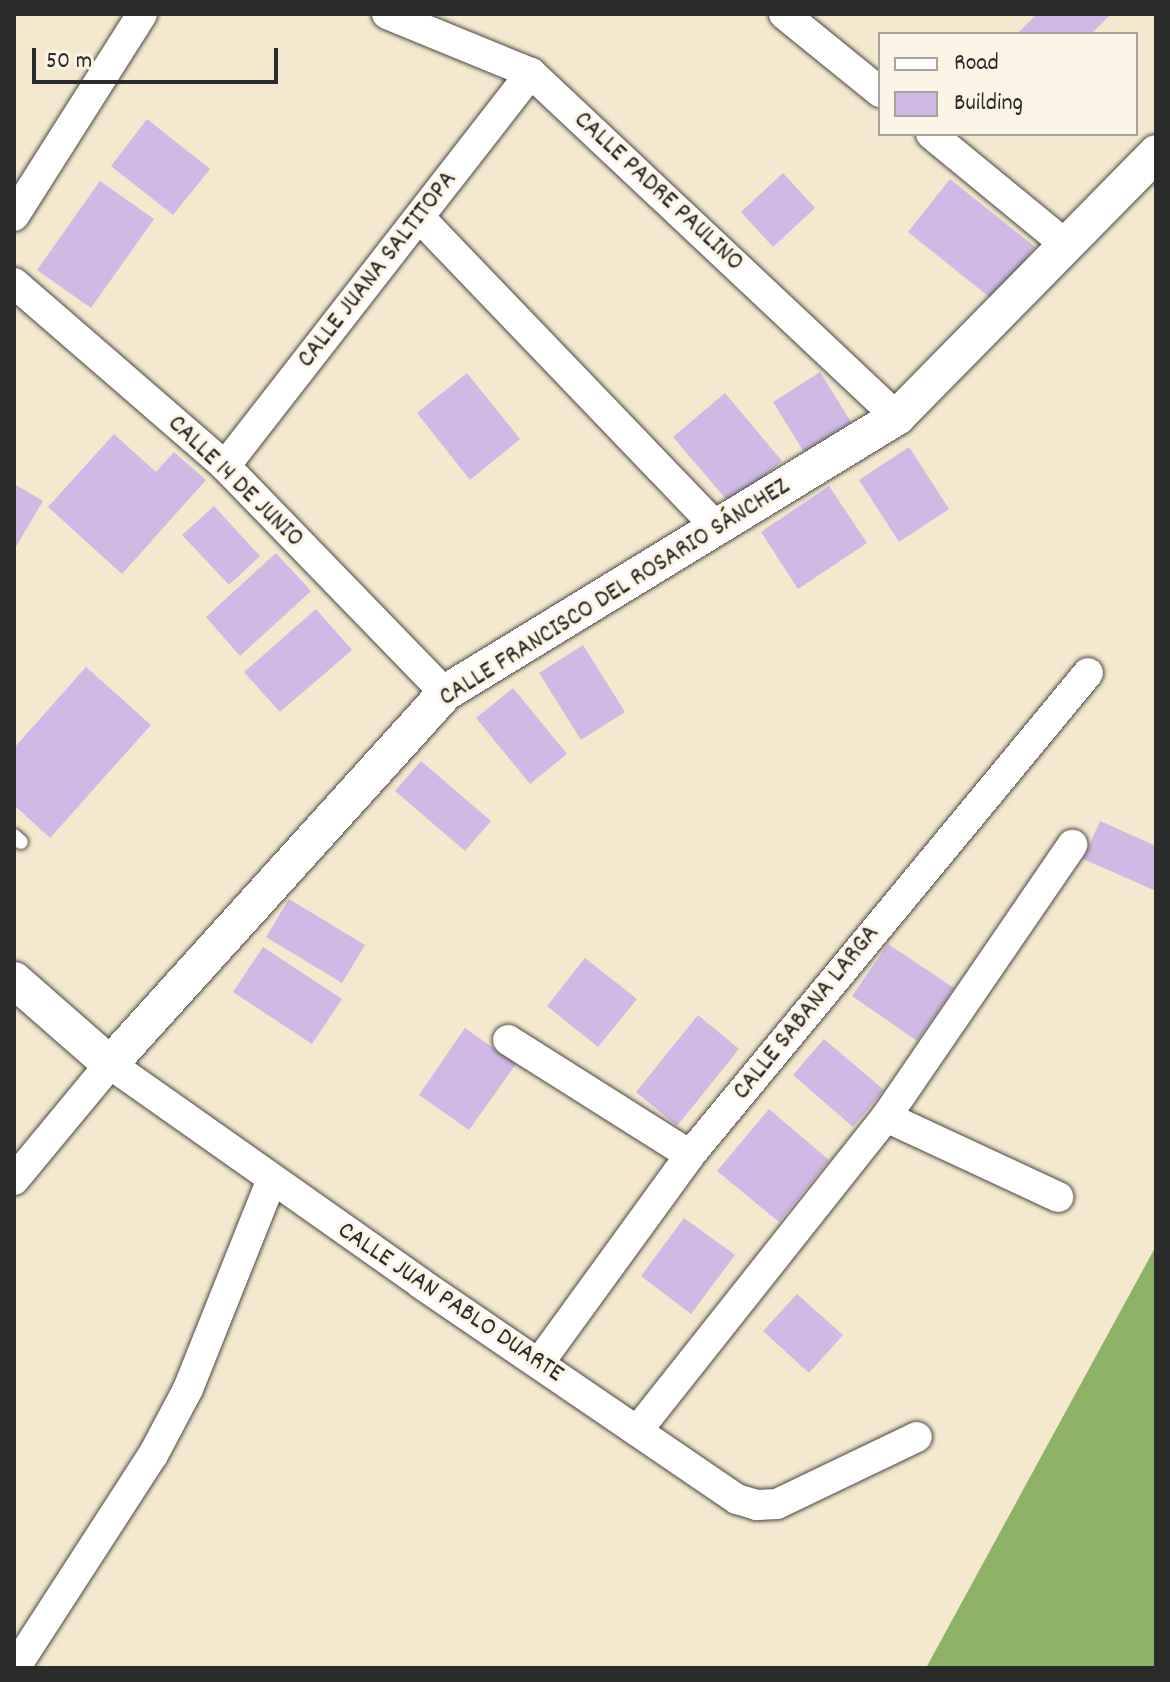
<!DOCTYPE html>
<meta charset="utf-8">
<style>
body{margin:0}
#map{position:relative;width:1170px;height:1682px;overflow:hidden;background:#f4e9ce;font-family:Dekko,sans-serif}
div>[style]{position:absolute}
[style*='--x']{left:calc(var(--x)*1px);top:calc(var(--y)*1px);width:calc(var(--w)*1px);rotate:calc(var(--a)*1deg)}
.forest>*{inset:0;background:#8db266}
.building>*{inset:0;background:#d0b9e4}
.roads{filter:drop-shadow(0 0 2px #494843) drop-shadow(0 0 2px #494843)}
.service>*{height:14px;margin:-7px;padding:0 7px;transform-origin:7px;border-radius:7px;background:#fff}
.minor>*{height:30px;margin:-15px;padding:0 15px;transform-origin:15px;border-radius:15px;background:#fff}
.tertiary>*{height:36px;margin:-18px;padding:0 18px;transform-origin:18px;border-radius:18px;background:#fff}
span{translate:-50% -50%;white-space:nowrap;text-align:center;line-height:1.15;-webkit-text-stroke:6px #fcf5e5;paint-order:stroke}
.street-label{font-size:26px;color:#2b2b2b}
.frame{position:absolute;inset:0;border:16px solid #2b2b2b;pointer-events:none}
.legend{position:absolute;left:878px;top:32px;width:260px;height:104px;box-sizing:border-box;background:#fcf5e5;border:2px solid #a8a49b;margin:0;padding:10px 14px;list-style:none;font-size:24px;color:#2b2b2b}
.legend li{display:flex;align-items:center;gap:16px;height:40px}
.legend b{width:40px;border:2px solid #a8a49b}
.scale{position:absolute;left:32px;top:48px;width:246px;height:36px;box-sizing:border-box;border:4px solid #2b2b2b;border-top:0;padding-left:10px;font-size:24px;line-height:28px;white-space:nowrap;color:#2b2b2b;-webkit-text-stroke:6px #fcf5e5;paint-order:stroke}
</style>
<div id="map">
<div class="forest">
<div style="clip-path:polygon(1156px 1246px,1156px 1668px,926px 1668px)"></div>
</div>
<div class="building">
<div style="clip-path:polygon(1037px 14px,1111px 14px,1091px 34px,1017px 34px)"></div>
<div style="clip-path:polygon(147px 119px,210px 169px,173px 215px,111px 166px)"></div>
<div style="clip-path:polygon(783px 173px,815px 208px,773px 247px,741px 212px)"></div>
<div style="clip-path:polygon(950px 179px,1035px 247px,993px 300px,908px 232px)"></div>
<div style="clip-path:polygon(100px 181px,154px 219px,91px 308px,37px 270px)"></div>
<div style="clip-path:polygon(820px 372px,851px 422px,804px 452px,773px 402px)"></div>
<div style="clip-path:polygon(467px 373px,520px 439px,470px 480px,417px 413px)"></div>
<div style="clip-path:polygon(725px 393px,782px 461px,731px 505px,673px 437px)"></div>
<div style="clip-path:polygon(114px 434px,156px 472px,174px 452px,206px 480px,122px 574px,48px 507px)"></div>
<div style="clip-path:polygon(909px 447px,949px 509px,899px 542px,859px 480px)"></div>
<div style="clip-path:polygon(14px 484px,43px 501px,14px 550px)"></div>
<div style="clip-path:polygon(829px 486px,867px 543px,798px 589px,761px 532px)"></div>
<div style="clip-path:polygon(214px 506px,260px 556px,229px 585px,182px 535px)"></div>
<div style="clip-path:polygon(276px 553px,311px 591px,240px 656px,206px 617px)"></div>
<div style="clip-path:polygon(316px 609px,352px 650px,280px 712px,244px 672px)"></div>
<div style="clip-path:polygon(583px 645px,625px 712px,581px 740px,539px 673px)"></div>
<div style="clip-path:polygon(86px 667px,151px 725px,50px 838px,14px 805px,14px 748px)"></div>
<div style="clip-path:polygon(513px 688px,567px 754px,530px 784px,476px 718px)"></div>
<div style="clip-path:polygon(421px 761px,491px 821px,465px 851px,395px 791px)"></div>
<div style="clip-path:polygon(1100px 821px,1156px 846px,1156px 891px,1083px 859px)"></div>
<div style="clip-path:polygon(289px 899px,365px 945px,342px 983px,266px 937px)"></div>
<div style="clip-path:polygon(888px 944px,954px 988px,917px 1041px,852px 996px)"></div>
<div style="clip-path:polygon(263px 947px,342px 999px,312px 1044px,233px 992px)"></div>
<div style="clip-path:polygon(585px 958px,637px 999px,598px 1047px,547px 1006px)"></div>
<div style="clip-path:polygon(698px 1015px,739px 1049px,677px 1126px,636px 1092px)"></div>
<div style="clip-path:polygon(465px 1028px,516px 1064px,469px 1130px,419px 1095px)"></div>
<div style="clip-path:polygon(824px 1039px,884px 1090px,853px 1127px,793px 1075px)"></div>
<div style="clip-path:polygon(769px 1109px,829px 1160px,779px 1222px,717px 1171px)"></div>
<div style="clip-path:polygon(684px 1218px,735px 1255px,691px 1314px,641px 1276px)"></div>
<div style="clip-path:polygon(797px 1294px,843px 1335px,809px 1373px,763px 1331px)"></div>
</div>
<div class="roads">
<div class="service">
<div style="--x:14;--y:836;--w:9;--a:41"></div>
</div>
<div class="minor">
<div style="--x:387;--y:14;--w:156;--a:22.3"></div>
<div style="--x:531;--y:73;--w:502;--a:43.23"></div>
<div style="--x:784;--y:14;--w:124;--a:39.1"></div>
<div style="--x:931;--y:134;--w:175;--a:39.4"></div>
<div style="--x:14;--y:216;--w:239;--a:-57.6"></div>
<div style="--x:420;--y:218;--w:428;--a:46.2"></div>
<div style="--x:14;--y:283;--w:279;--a:40.9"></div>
<div style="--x:225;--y:466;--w:316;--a:45.9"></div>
<div style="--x:225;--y:466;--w:498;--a:-52.1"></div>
<div style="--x:508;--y:1040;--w:215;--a:32.3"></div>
<div style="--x:886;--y:1117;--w:190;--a:24.9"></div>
<div style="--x:14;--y:1180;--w:151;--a:-50.4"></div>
<div style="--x:110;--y:1064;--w:380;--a:35.2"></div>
<div style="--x:420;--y:1283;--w:384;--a:34.3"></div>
<div style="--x:737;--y:1499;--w:21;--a:17"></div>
<div style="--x:757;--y:1505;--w:20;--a:-3"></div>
<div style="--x:777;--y:1504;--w:155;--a:-25.6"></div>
<div style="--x:539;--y:1363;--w:257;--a:-54"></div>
<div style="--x:690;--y:1155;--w:625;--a:-50.45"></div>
<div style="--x:637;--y:1431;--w:401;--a:-51.6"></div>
<div style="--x:886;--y:1117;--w:330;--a:-55.6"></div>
<div style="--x:15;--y:1668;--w:254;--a:-57.1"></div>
<div style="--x:153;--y:1455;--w:75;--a:-62.1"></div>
<div style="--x:188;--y:1389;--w:226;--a:-68.2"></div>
</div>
<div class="tertiary">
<div style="--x:14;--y:980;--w:128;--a:41.2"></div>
<div style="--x:110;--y:1064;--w:500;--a:-47.9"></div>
<div style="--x:445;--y:693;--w:530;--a:-31.41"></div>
<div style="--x:897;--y:417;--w:370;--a:-45.5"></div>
</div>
</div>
<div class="street-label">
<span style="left:658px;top:192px;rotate:43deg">CALLE PADRE PAULINO</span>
<span style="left:378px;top:270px;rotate:-52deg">CALLE JUANA SALTITOPA</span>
<span style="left:235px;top:482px;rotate:44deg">CALLE 14 DE JUNIO</span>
<span style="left:615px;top:593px;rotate:-32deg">CALLE FRANCISCO DEL ROSARIO SÁNCHEZ</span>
<span style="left:807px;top:1013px;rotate:-51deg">CALLE SABANA LARGA</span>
<span style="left:450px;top:1303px;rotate:34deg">CALLE JUAN PABLO DUARTE</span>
</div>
<div class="frame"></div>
<ul class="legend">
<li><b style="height:10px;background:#fff"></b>Road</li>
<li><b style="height:22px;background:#d0b9e4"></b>Building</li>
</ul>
<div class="scale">50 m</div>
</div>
